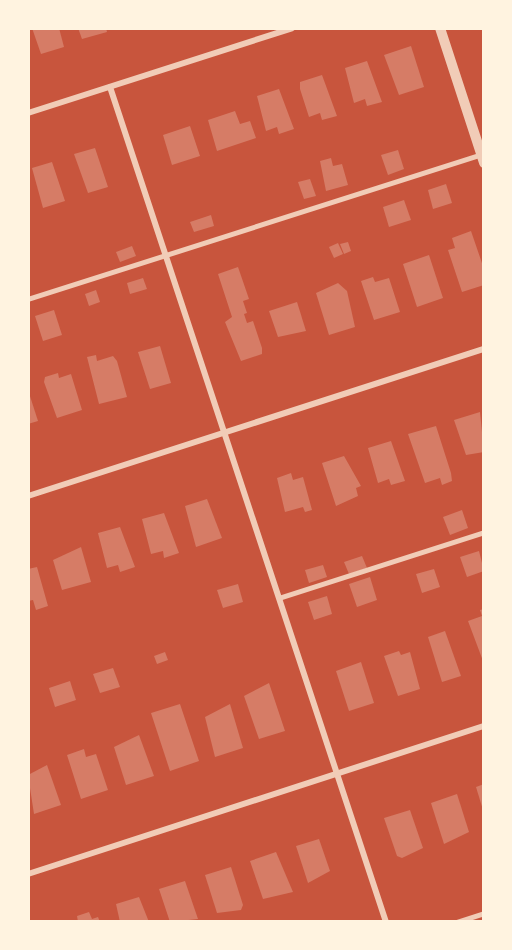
<!DOCTYPE html>
<style>
body{margin:0}
#map{position:relative;width:512px;height:950px;overflow:hidden;background:#c8553d;font-family:Ubuntu,sans-serif}
div>[style]{position:absolute}
[style*='--x']{left:calc(var(--x)*1px);top:calc(var(--y)*1px);width:calc(var(--w)*1px);rotate:calc(var(--a)*1deg)}
.building>*{inset:0;background:#d67c66}
.service>*{height:4.5px;margin:-2.25px;padding:0 2.25px;transform-origin:2.25px;border-radius:2.25px;background:#f1ccb7}
.minor>*{height:6px;margin:-3px;padding:0 3px;transform-origin:3px;border-radius:3px;background:#f1ccb7}
.tertiary>*{height:10px;margin:-5px;padding:0 5px;transform-origin:5px;border-radius:5px;background:#f1ccb7}
span{translate:-50% -50%;white-space:nowrap;text-align:center;line-height:1.15;-webkit-text-stroke:4.5px #fff3e0;paint-order:stroke}
.frame{position:absolute;inset:0;border:30px solid #fff3e0;pointer-events:none}
</style>
<div id="map">
<div class="building">
<div style="clip-path:polygon(32px 28px,59px 28px,64px 47px,41px 54px)"></div>
<div style="clip-path:polygon(78px 28px,106px 28px,107px 32px,82px 39px)"></div>
<div style="clip-path:polygon(411px 46px,424px 87px,399px 95px,384px 55px)"></div>
<div style="clip-path:polygon(367px 61px,382px 102px,367px 106px,365px 99px,354px 103px,345px 68px)"></div>
<div style="clip-path:polygon(322px 75px,337px 116px,322px 120px,320px 113px,309px 117px,300px 89px,300px 82px)"></div>
<div style="clip-path:polygon(279px 89px,294px 129px,279px 134px,277px 127px,266px 131px,257px 96px)"></div>
<div style="clip-path:polygon(235px 111px,240px 124px,250px 121px,256px 138px,217px 151px,208px 120px)"></div>
<div style="clip-path:polygon(190px 126px,200px 156px,172px 165px,163px 135px)"></div>
<div style="clip-path:polygon(95px 148px,108px 187px,88px 193px,74px 154px)"></div>
<div style="clip-path:polygon(398px 150px,404px 169px,388px 175px,381px 155px)"></div>
<div style="clip-path:polygon(331px 158px,333px 166px,342px 164px,348px 185px,326px 191px,320px 161px)"></div>
<div style="clip-path:polygon(52px 162px,65px 201px,43px 208px,32px 168px)"></div>
<div style="clip-path:polygon(310px 179px,316px 196px,304px 199px,298px 182px)"></div>
<div style="clip-path:polygon(446px 184px,452px 203px,433px 209px,428px 190px)"></div>
<div style="clip-path:polygon(404px 200px,411px 220px,389px 227px,383px 207px)"></div>
<div style="clip-path:polygon(211px 215px,214px 226px,194px 232px,190px 222px)"></div>
<div style="clip-path:polygon(471px 231px,484px 269px,484px 285px,462px 292px,448px 250px,455px 248px,452px 238px)"></div>
<div style="clip-path:polygon(348px 242px,351px 251px,344px 254px,340px 244px)"></div>
<div style="clip-path:polygon(338px 243px,343px 254px,334px 258px,329px 247px)"></div>
<div style="clip-path:polygon(132px 246px,136px 256px,120px 262px,116px 252px)"></div>
<div style="clip-path:polygon(429px 255px,443px 298px,417px 307px,403px 264px)"></div>
<div style="clip-path:polygon(238px 267px,249px 299px,243px 301px,247px 313px,244px 314px,247px 323px,253px 321px,262px 348px,262px 354px,241px 361px,225px 322px,232px 317px,218px 274px)"></div>
<div style="clip-path:polygon(373px 277px,375px 282px,389px 278px,400px 312px,374px 320px,361px 281px)"></div>
<div style="clip-path:polygon(143px 278px,147px 289px,130px 294px,127px 283px)"></div>
<div style="clip-path:polygon(338px 283px,347px 291px,355px 327px,329px 335px,316px 293px)"></div>
<div style="clip-path:polygon(96px 290px,100px 302px,89px 306px,85px 294px)"></div>
<div style="clip-path:polygon(297px 302px,306px 331px,278px 337px,269px 311px)"></div>
<div style="clip-path:polygon(54px 310px,62px 335px,43px 341px,35px 316px)"></div>
<div style="clip-path:polygon(160px 346px,171px 383px,150px 389px,138px 352px)"></div>
<div style="clip-path:polygon(96px 355px,97px 361px,113px 356px,117px 361px,127px 397px,99px 404px,87px 357px)"></div>
<div style="clip-path:polygon(58px 373px,59px 378px,71px 374px,82px 410px,57px 418px,44px 382px,45px 377px)"></div>
<div style="clip-path:polygon(28px 390px,38px 421px,28px 424px)"></div>
<div style="clip-path:polygon(480px 412px,484px 452px,466px 455px,454px 420px)"></div>
<div style="clip-path:polygon(436px 426px,451px 473px,452px 481px,442px 485px,440px 478px,425px 483px,408px 434px)"></div>
<div style="clip-path:polygon(391px 441px,405px 481px,391px 485px,389px 479px,378px 483px,368px 448px)"></div>
<div style="clip-path:polygon(344px 456px,361px 486px,356px 488px,358px 496px,336px 506px,322px 463px)"></div>
<div style="clip-path:polygon(291px 473px,293px 480px,303px 477px,312px 510px,305px 512px,303px 507px,285px 512px,277px 478px)"></div>
<div style="clip-path:polygon(207px 499px,222px 538px,196px 547px,185px 506px)"></div>
<div style="clip-path:polygon(462px 510px,468px 528px,450px 535px,443px 517px)"></div>
<div style="clip-path:polygon(164px 513px,179px 553px,164px 558px,163px 551px,151px 554px,142px 519px)"></div>
<div style="clip-path:polygon(120px 527px,135px 567px,120px 572px,118px 565px,107px 568px,98px 533px)"></div>
<div style="clip-path:polygon(81px 547px,91px 582px,62px 590px,53px 560px)"></div>
<div style="clip-path:polygon(479px 551px,484px 571px,467px 577px,460px 557px)"></div>
<div style="clip-path:polygon(362px 556px,367px 568px,349px 574px,344px 562px)"></div>
<div style="clip-path:polygon(323px 565px,327px 577px,309px 583px,305px 570px)"></div>
<div style="clip-path:polygon(37px 567px,48px 606px,36px 610px,33px 600px,28px 601px,28px 569px)"></div>
<div style="clip-path:polygon(434px 569px,440px 587px,422px 593px,416px 574px)"></div>
<div style="clip-path:polygon(370px 577px,377px 600px,357px 607px,349px 584px)"></div>
<div style="clip-path:polygon(238px 584px,243px 602px,223px 608px,217px 590px)"></div>
<div style="clip-path:polygon(327px 596px,332px 614px,314px 620px,308px 602px)"></div>
<div style="clip-path:polygon(484px 609px,484px 661px,483px 661px,468px 621px,482px 616px,480px 610px)"></div>
<div style="clip-path:polygon(445px 631px,461px 676px,442px 682px,428px 637px)"></div>
<div style="clip-path:polygon(399px 651px,401px 655px,410px 652px,420px 689px,398px 696px,384px 656px)"></div>
<div style="clip-path:polygon(165px 652px,168px 660px,157px 664px,154px 656px)"></div>
<div style="clip-path:polygon(361px 662px,374px 703px,349px 711px,336px 671px)"></div>
<div style="clip-path:polygon(113px 668px,120px 687px,100px 693px,93px 674px)"></div>
<div style="clip-path:polygon(70px 681px,76px 700px,55px 707px,49px 688px)"></div>
<div style="clip-path:polygon(269px 683px,285px 731px,259px 739px,244px 696px)"></div>
<div style="clip-path:polygon(180px 704px,199px 761px,170px 771px,151px 713px)"></div>
<div style="clip-path:polygon(230px 704px,243px 748px,215px 757px,205px 717px)"></div>
<div style="clip-path:polygon(139px 735px,154px 776px,126px 785px,114px 747px)"></div>
<div style="clip-path:polygon(84px 749px,86px 757px,96px 754px,108px 790px,81px 799px,67px 755px)"></div>
<div style="clip-path:polygon(47px 765px,61px 805px,34px 814px,28px 775px)"></div>
<div style="clip-path:polygon(484px 784px,484px 810px,483px 810px,476px 787px)"></div>
<div style="clip-path:polygon(457px 794px,469px 832px,444px 844px,431px 803px)"></div>
<div style="clip-path:polygon(410px 810px,423px 848px,402px 858px,397px 856px,384px 818px)"></div>
<div style="clip-path:polygon(319px 839px,330px 871px,308px 883px,296px 846px)"></div>
<div style="clip-path:polygon(276px 852px,293px 892px,263px 899px,250px 861px)"></div>
<div style="clip-path:polygon(231px 867px,243px 905px,241px 910px,217px 913px,205px 875px)"></div>
<div style="clip-path:polygon(185px 881px,198px 919px,170px 922px,159px 889px)"></div>
<div style="clip-path:polygon(139px 897px,149px 922px,120px 922px,116px 904px)"></div>
<div style="clip-path:polygon(89px 912px,92px 919px,98px 917px,100px 922px,78px 922px,77px 916px)"></div>
</div>
<div class="service">
<div style="--x:28;--y:299;--w:476;--a:-17.7"></div>
<div style="--x:279;--y:598;--w:215;--a:-17.8"></div>
<div style="--x:457;--y:922;--w:28;--a:-18"></div>
</div>
<div class="minor">
<div style="--x:110;--y:87;--w:879;--a:71.71"></div>
<div style="--x:28;--y:113;--w:277;--a:-17.8"></div>
<div style="--x:28;--y:496;--w:479;--a:-17.9"></div>
<div style="--x:28;--y:874;--w:479;--a:-18"></div>
</div>
<div class="tertiary">
<div style="--x:440;--y:28;--w:142;--a:71.9"></div>
</div>
<div class="frame"></div>
</div>
